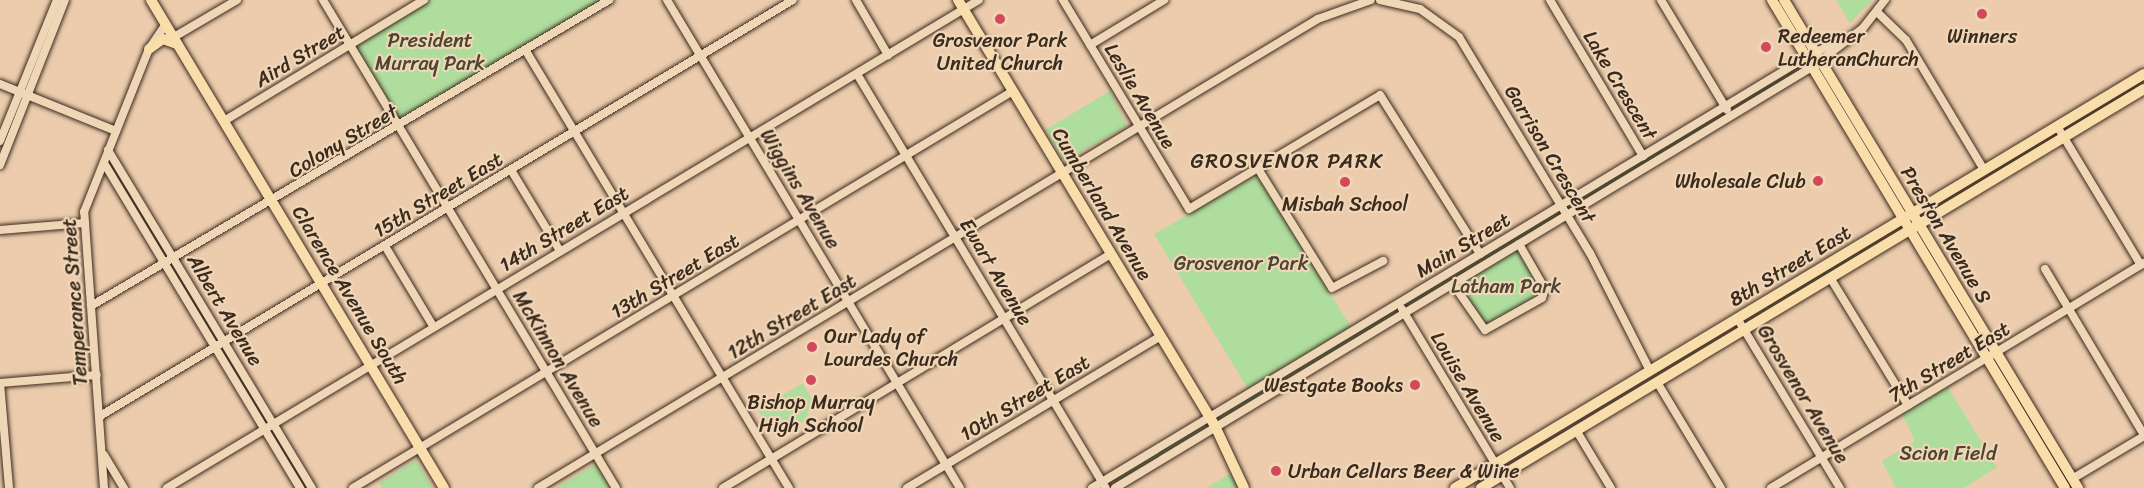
<!DOCTYPE html>
<style>
body{margin:0}
#map{position:relative;width:2144px;height:488px;overflow:hidden;background:#ecccad;font-family:Sriracha,sans-serif}
div>[style]{position:absolute}
[style*='--x']{left:calc(var(--x)*1px);top:calc(var(--y)*1px);width:calc(var(--w)*1px);rotate:calc(var(--a)*1deg)}
.green>*{inset:0;background:#aedd9d}
.roads{filter:drop-shadow(0 0 2px #3b2a1e) drop-shadow(0 0 2px #3b2a1e)}
.minor>*{height:8px;margin:-4px;padding:0 4px;transform-origin:4px;border-radius:4px;background:#eed6b6}
.major>*{height:10px;margin:-5px;padding:0 5px;transform-origin:5px;border-radius:5px;background:#f9deab}
.dots>*{width:16px;height:16px;translate:-50% -50%;box-sizing:border-box;border:3px solid #eed6b6;border-radius:50%}
span{translate:-50% -50%;white-space:nowrap;text-align:center;line-height:1.15;-webkit-text-stroke:4.5px #eed6b6;paint-order:stroke}
.poi-label{font-size:20px;color:#3b2a1e}
.left{translate:0 -50%;text-align:left}
.right{translate:-100% -50%;text-align:right}
.park-label{font-size:20px;color:#4c4531}
.street-label{font-size:20px;color:#3b2a1e}
.neighbourhood-label{font-size:21px;color:#3b2a1e;letter-spacing:1.5px}
</style>
<div id="map">
<div class="green">
<div style="clip-path:polygon(424px 0,608px 0,399px 126px,350px 45px)"></div>
<div style="clip-path:polygon(1836px 0,1872px 0,1850px 23px)"></div>
<div style="clip-path:polygon(1802px 65px,1804px 68px,1736px 107px,1735px 105px)"></div>
<div style="clip-path:polygon(1110px 91px,1127px 126px,1064px 161px,1045px 130px)"></div>
<div style="clip-path:polygon(1721px 116px,1573px 207px,1570px 205px,1718px 115px)"></div>
<div style="clip-path:polygon(115px 166px,168px 255px,164px 257px,112px 169px)"></div>
<div style="clip-path:polygon(1252px 178px,1259px 178px,1351px 327px,1248px 389px,1154px 234px)"></div>
<div style="clip-path:polygon(1557px 212px,1559px 216px,1408px 306px,1407px 303px)"></div>
<div style="clip-path:polygon(1519px 244px,1545px 294px,1485px 330px,1453px 284px)"></div>
<div style="clip-path:polygon(1863px 248px,1845px 264px,1781px 300px,1792px 291px)"></div>
<div style="clip-path:polygon(178px 270px,218px 336px,214px 339px,174px 272px)"></div>
<div style="clip-path:polygon(1393px 311px,1394px 315px,1220px 419px,1219px 416px)"></div>
<div style="clip-path:polygon(227px 351px,267px 418px,263px 421px,223px 353px)"></div>
<div style="clip-path:polygon(803px 383px,811px 398px,807px 419px,788px 431px,767px 424px,758px 410px)"></div>
<div style="clip-path:polygon(1945px 383px,1997px 467px,1964px 488px,1896px 488px,1882px 461px,1915px 441px,1900px 410px)"></div>
<div style="clip-path:polygon(1202px 425px,1205px 429px,1113px 483px,1112px 480px)"></div>
<div style="clip-path:polygon(416px 460px,433px 488px,382px 488px,379px 483px)"></div>
<div style="clip-path:polygon(596px 464px,610px 488px,556px 488px)"></div>
<div style="clip-path:polygon(1233px 472px,1238px 488px,1206px 488px)"></div>
</div>
<div class="roads">
<div class="minor">
<div style="--x:323;--y:0;--w:569;--a:59.02"></div>
<div style="--x:667;--y:0;--w:569;--a:59.02"></div>
<div style="--x:856;--y:0;--w:64;--a:59.8"></div>
<div style="--x:1063;--y:0;--w:244;--a:58.9"></div>
<div style="--x:1189;--y:209;--w:222;--a:-30.8"></div>
<div style="--x:1380;--y:95;--w:188;--a:57.8"></div>
<div style="--x:1380;--y:0;--w:41;--a:12.7"></div>
<div style="--x:1420;--y:9;--w:48;--a:35.7"></div>
<div style="--x:1459;--y:37;--w:253;--a:58.8"></div>
<div style="--x:1590;--y:253;--w:132;--a:63"></div>
<div style="--x:1550;--y:0;--w:182;--a:59.2"></div>
<div style="--x:1661;--y:0;--w:128;--a:59"></div>
<div style="--x:1877;--y:12;--w:40;--a:44"></div>
<div style="--x:1906;--y:40;--w:152;--a:59"></div>
<div style="--x:174;--y:37;--w:73;--a:-30.4"></div>
<div style="--x:1090;--y:45;--w:87;--a:-31.3"></div>
<div style="--x:526;--y:51;--w:510;--a:58.96"></div>
<div style="--x:857;--y:74;--w:483;--a:59"></div>
<div style="--x:0;--y:84;--w:125;--a:22.1"></div>
<div style="--x:224;--y:121;--w:234;--a:-31.2"></div>
<div style="--x:2057;--y:126;--w:162;--a:58.9"></div>
<div style="--x:0;--y:141;--w:152;--a:-68"></div>
<div style="--x:108;--y:150;--w:395;--a:58.9"></div>
<div style="--x:104;--y:163;--w:380;--a:58.9"></div>
<div style="--x:0;--y:165;--w:177;--a:-68.5"></div>
<div style="--x:1257;--y:167;--w:142;--a:58.2"></div>
<div style="--x:1332;--y:288;--w:58;--a:-27.9"></div>
<div style="--x:511;--y:170;--w:95;--a:58.8"></div>
<div style="--x:0;--y:230;--w:85;--a:-4.7"></div>
<div style="--x:385;--y:246;--w:93;--a:59"></div>
<div style="--x:2045;--y:269;--w:193;--a:59.2"></div>
<div style="--x:1831;--y:279;--w:148;--a:58.6"></div>
<div style="--x:1453;--y:284;--w:56;--a:55.2"></div>
<div style="--x:1485;--y:330;--w:65;--a:-29.3"></div>
<div style="--x:1542;--y:298;--w:9;--a:-72"></div>
<div style="--x:1545;--y:289;--w:52;--a:-120"></div>
<div style="--x:91;--y:306;--w:602;--a:-30.57"></div>
<div style="--x:1402;--y:309;--w:209;--a:58.9"></div>
<div style="--x:1737;--y:318;--w:199;--a:58.8"></div>
<div style="--x:1657;--y:382;--w:124;--a:58.9"></div>
<div style="--x:0;--y:383;--w:105;--a:85.1"></div>
<div style="--x:0;--y:383;--w:97;--a:-4.7"></div>
<div style="--x:100;--y:416;--w:808;--a:-30.98"></div>
<div style="--x:1576;--y:430;--w:68;--a:58.9"></div>
<div style="--x:104;--y:455;--w:39;--a:59"></div>
<div style="--x:2072;--y:479;--w:84;--a:-30.8"></div>
<div style="--x:104;--y:488;--w:277;--a:-94.1"></div>
<div style="--x:84;--y:212;--w:175;--a:-68.3"></div>
<div style="--x:149;--y:49;--w:30;--a:-56"></div>
<div style="--x:167;--y:488;--w:947;--a:-31.01"></div>
<div style="--x:353;--y:488;--w:770;--a:-31.03"></div>
<div style="--x:538;--y:488;--w:910;--a:-31.02"></div>
<div style="--x:1318;--y:19;--w:56;--a:-19.7"></div>
<div style="--x:723;--y:488;--w:453;--a:-31.1"></div>
<div style="--x:907;--y:488;--w:296;--a:-30.9"></div>
<div style="--x:1092;--y:488;--w:844;--a:-31.09"></div>
<div style="--x:1815;--y:52;--w:29;--a:-22"></div>
<div style="--x:1115;--y:488;--w:814;--a:-31.13"></div>
<div style="--x:1812;--y:67;--w:64;--a:-37.4"></div>
<div style="--x:1863;--y:28;--w:36;--a:-52"></div>
<div style="--x:1771;--y:488;--w:436;--a:-31.1"></div>
</div>
<div class="major">
<div style="--x:151;--y:0;--w:569;--a:59.02"></div>
<div style="--x:958;--y:0;--w:498;--a:58.9"></div>
<div style="--x:1215;--y:426;--w:68;--a:64.9"></div>
<div style="--x:1772;--y:0;--w:569;--a:59.02"></div>
<div style="--x:1784;--y:0;--w:570;--a:58.93"></div>
<div style="--x:149;--y:49;--w:17;--a:-36"></div>
<div style="--x:163;--y:39;--w:15;--a:20"></div>
<div style="--x:1455;--y:488;--w:804;--a:-31"></div>
<div style="--x:1481;--y:488;--w:774;--a:-31.04"></div>
</div>
</div>
<div class="dots">
<div style="left:1982px;top:14px;background:#d1495b"></div>
<div style="left:1000px;top:19px;background:#d1495b"></div>
<div style="left:1766px;top:47px;background:#d1495b"></div>
<div style="left:1818px;top:181px;background:#d1495b"></div>
<div style="left:1345px;top:182px;background:#d1495b"></div>
<div style="left:812px;top:347px;background:#d1495b"></div>
<div style="left:811px;top:380px;background:#d1495b"></div>
<div style="left:1415px;top:385px;background:#d1495b"></div>
<div style="left:1276px;top:471px;background:#d1495b"></div>
</div>
<div class="poi-label">
<span class="left" style="left:1778px;top:48px">Redeemer<br>LutheranChurch</span>
<span style="left:1982px;top:36px">Winners</span>
<span style="left:1000px;top:52px">Grosvenor Park<br>United Church</span>
<span class="right" style="left:1806px;top:181px">Wholesale Club</span>
<span style="left:1345px;top:204px">Misbah School</span>
<span class="left" style="left:824px;top:348px">Our Lady of<br>Lourdes Church</span>
<span class="right" style="left:1403px;top:385px">Westgate Books</span>
<span style="left:811px;top:414px">Bishop Murray<br>High School</span>
<span class="left" style="left:1288px;top:471px">Urban Cellars Beer &amp; Wine</span>
</div>
<div class="park-label">
<span style="left:430px;top:52px">President<br>Murray Park</span>
<span style="left:1241px;top:263px">Grosvenor Park</span>
<span style="left:1506px;top:286px">Latham Park</span>
<span style="left:1948px;top:453px">Scion Field</span>
</div>
<div class="street-label">
<span style="left:300px;top:56px;rotate:-31deg">Aird Street</span>
<span style="left:1620px;top:85px;rotate:59deg">Lake Crescent</span>
<span style="left:1140px;top:96px;rotate:59deg">Leslie Avenue</span>
<span style="left:343px;top:141px;rotate:-31deg">Colony Street</span>
<span style="left:1550px;top:154px;rotate:59deg">Garrison Crescent</span>
<span style="left:800px;top:189px;rotate:59deg">Wiggins Avenue</span>
<span style="left:438px;top:195px;rotate:-31deg">15th Street East</span>
<span style="left:1102px;top:204px;rotate:59deg">Cumberland Avenue</span>
<span style="left:564px;top:229px;rotate:-31deg">14th Street East</span>
<span style="left:1946px;top:235px;rotate:59deg">Preston Avenue S</span>
<span style="left:1463px;top:245px;rotate:-31deg">Main Street</span>
<span style="left:1790px;top:266px;rotate:-31deg">8th Street East</span>
<span style="left:996px;top:272px;rotate:59deg">Ewart Avenue</span>
<span style="left:675px;top:276px;rotate:-31deg">13th Street East</span>
<span style="left:350px;top:295px;rotate:59deg">Clarence Avenue South</span>
<span style="left:75px;top:302px;rotate:-94deg">Temperance Street</span>
<span style="left:225px;top:310px;rotate:59deg">Albert Avenue</span>
<span style="left:792px;top:317px;rotate:-31deg">12th Street East</span>
<span style="left:558px;top:359px;rotate:59deg">McKinnon Avenue</span>
<span style="left:1949px;top:362px;rotate:-31deg">7th Street East</span>
<span style="left:1468px;top:387px;rotate:59deg">Louise Avenue</span>
<span style="left:1803px;top:394px;rotate:59deg">Grosvenor Avenue</span>
<span style="left:1025px;top:398px;rotate:-31deg">10th Street East</span>
</div>
<div class="neighbourhood-label">
<span style="left:1287px;top:161px">GROSVENOR PARK</span>
</div>
</div>
